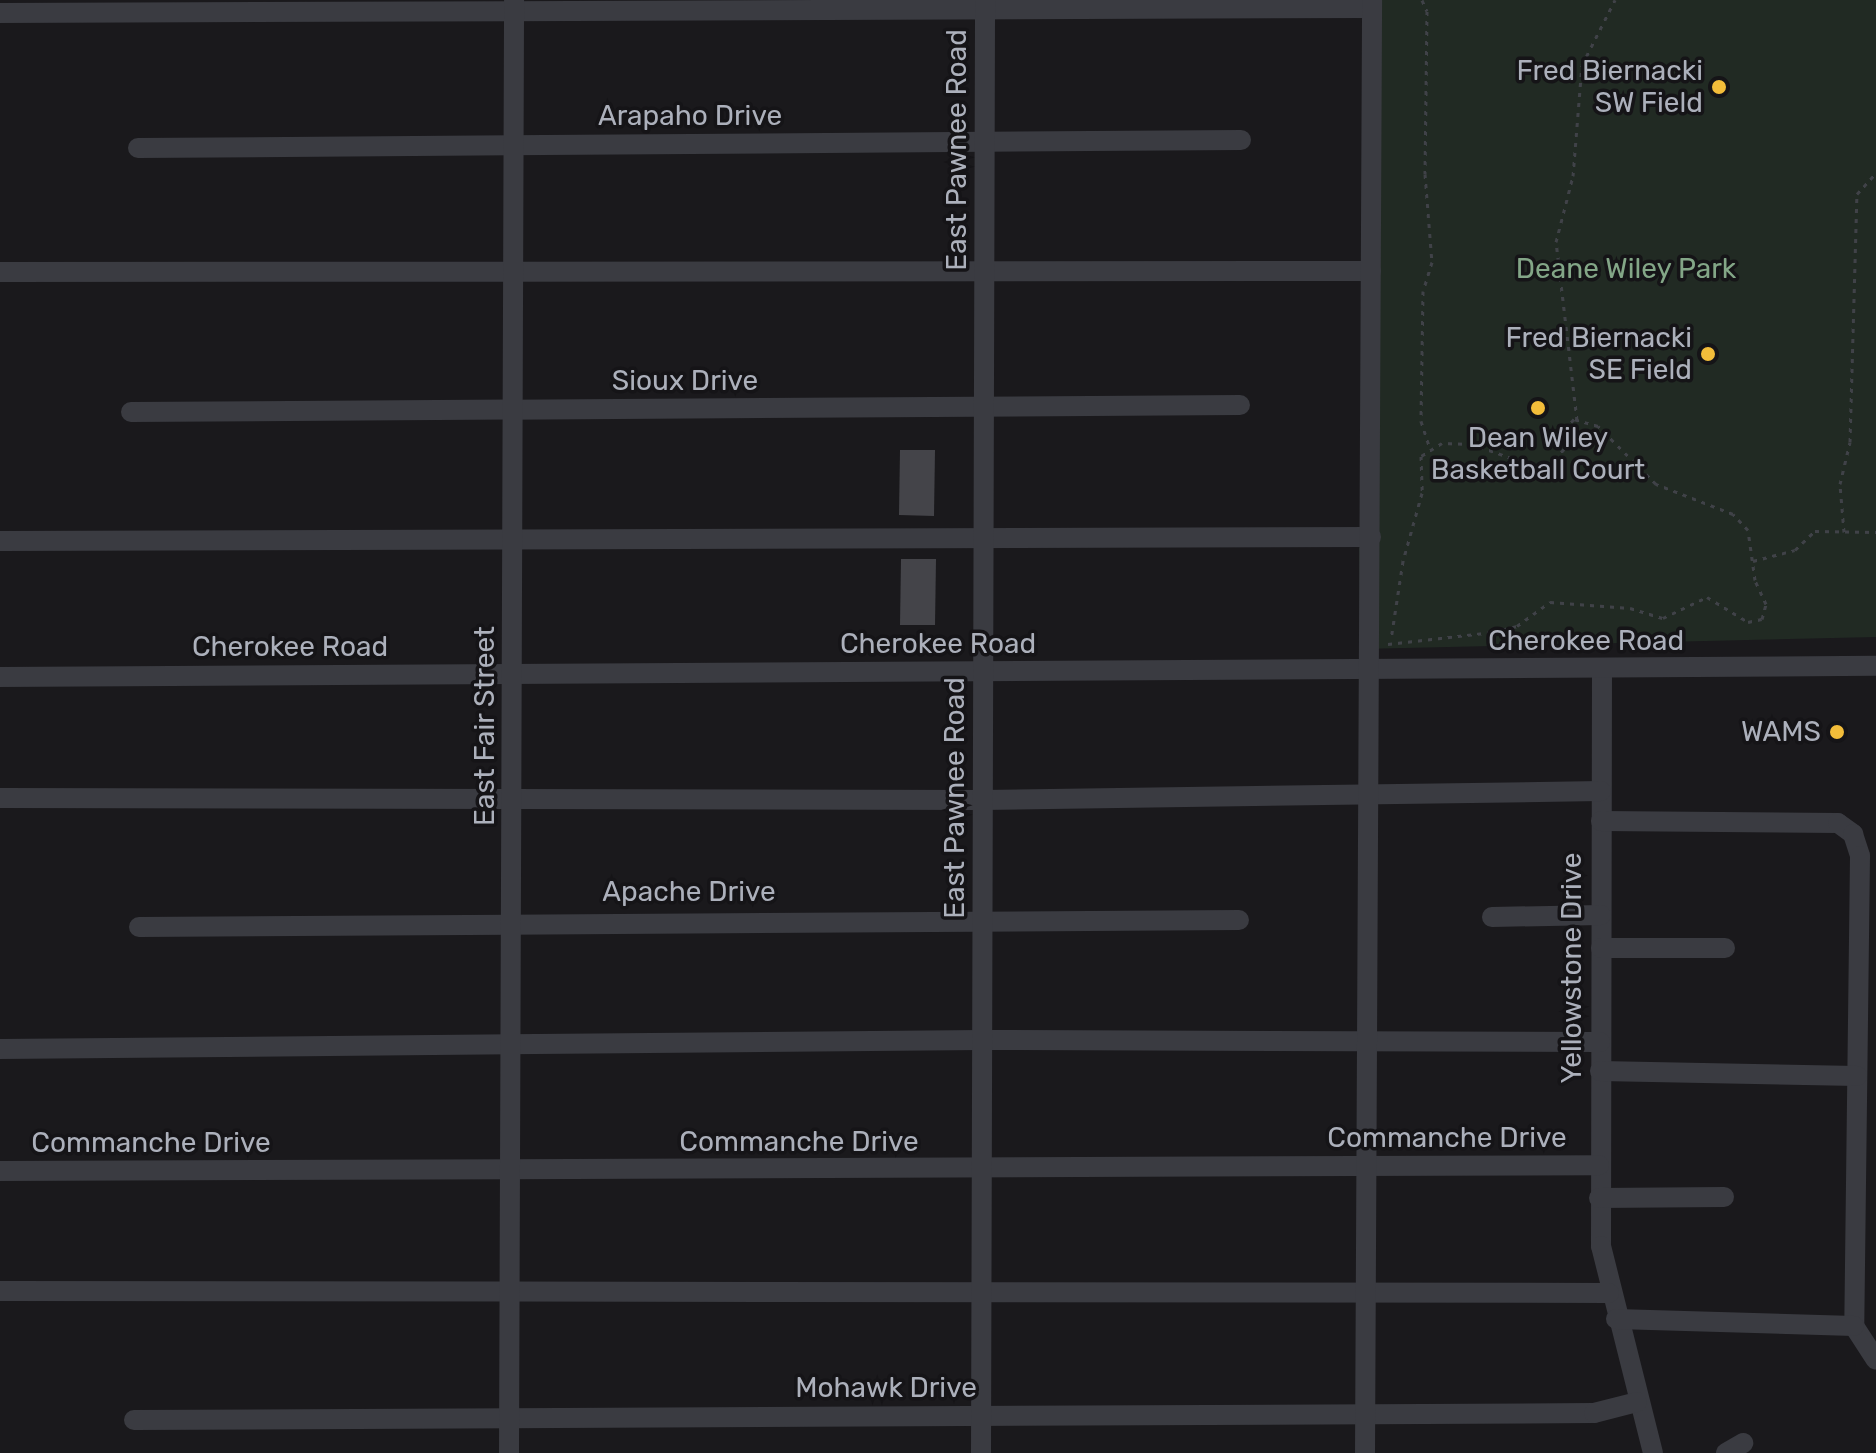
<!DOCTYPE html>
<style>
body{margin:0}
#map{position:relative;width:1876px;height:1453px;overflow:hidden;background:#1a191c;font-family:Rubik,sans-serif}
div>[style]{position:absolute}
[style*='--x']{left:calc(var(--x)*1px);top:calc(var(--y)*1px);width:calc(var(--w)*1px);rotate:calc(var(--a)*1deg)}
.green>*{inset:0;background:#212a23}
.building>*{inset:0;background:#444449}
.path>*{height:3px;margin-top:-1.5px;transform-origin:0;background:repeating-linear-gradient(90deg,#404248 0 4px,transparent 0 10px)}
.minor>*{height:20px;margin:-10px;padding:0 10px;transform-origin:10px;border-radius:10px;background:#3a3b41}
.dots>*{width:22px;height:22px;translate:-50% -50%;box-sizing:border-box;border:4px solid #151417;border-radius:50%}
span{translate:-50% -50%;white-space:nowrap;text-align:center;line-height:1.15;-webkit-text-stroke:7px #151417;paint-order:stroke}
.poi-label{font-size:28px;color:#acb0bb}
.right{translate:-100% -50%;text-align:right}
.street-label{font-size:28px;color:#acb0bb}
.park-label{font-size:28px;color:#83a687}
</style>
<div id="map">
<div class="green">
<div style="clip-path:polygon(1379px 0,1876px 0,1876px 637px,1360px 649px,1359px 548px,1375px 539px)"></div>
</div>
<div class="building">
<div style="clip-path:polygon(900px 450px,935px 450px,934px 516px,899px 515px)"></div>
<div style="clip-path:polygon(901px 559px,936px 559px,935px 625px,900px 625px)"></div>
</div>
<div class="path">
<div style="--x:1422;--y:0;--w:12;--a:66"></div>
<div style="--x:1427;--y:11;--w:163;--a:90.7"></div>
<div style="--x:1425;--y:174;--w:88;--a:85.5"></div>
<div style="--x:1432;--y:262;--w:30;--a:107"></div>
<div style="--x:1423;--y:291;--w:130;--a:90.9"></div>
<div style="--x:1421;--y:421;--w:28;--a:72"></div>
<div style="--x:1577;--y:420;--w:179;--a:-96.7"></div>
<div style="--x:1556;--y:242;--w:68;--a:-75.6"></div>
<div style="--x:1573;--y:176;--w:111;--a:-85.4"></div>
<div style="--x:1582;--y:65;--w:73;--a:-63.1"></div>
<div style="--x:1844;--y:532;--w:48;--a:-94.8"></div>
<div style="--x:1840;--y:484;--w:43;--a:-76.6"></div>
<div style="--x:1850;--y:442;--w:248;--a:-88.4"></div>
<div style="--x:1857;--y:194;--w:28;--a:-48"></div>
<div style="--x:1753;--y:561;--w:43;--a:-14.7"></div>
<div style="--x:1795;--y:550;--w:28;--a:-44"></div>
<div style="--x:1815;--y:531;--w:61;--a:0.9"></div>
<div style="--x:1388;--y:644;--w:106;--a:-6.5"></div>
<div style="--x:1493;--y:632;--w:25;--a:-14"></div>
<div style="--x:1517;--y:626;--w:41;--a:-36"></div>
<div style="--x:1550;--y:602;--w:80;--a:4.3"></div>
<div style="--x:1630;--y:608;--w:34;--a:17"></div>
<div style="--x:1663;--y:618;--w:49;--a:-25.5"></div>
<div style="--x:1707;--y:597;--w:48;--a:31.4"></div>
<div style="--x:1748;--y:622;--w:14;--a:-12"></div>
<div style="--x:1762;--y:619;--w:16;--a:-75"></div>
<div style="--x:1766;--y:604;--w:26;--a:-115"></div>
<div style="--x:1755;--y:580;--w:50;--a:-98"></div>
<div style="--x:1748;--y:530;--w:22;--a:-133"></div>
<div style="--x:1733;--y:514;--w:83;--a:-158.7"></div>
<div style="--x:1656;--y:484;--w:82;--a:-135"></div>
<div style="--x:1598;--y:426;--w:25;--a:-164"></div>
<div style="--x:1574;--y:419;--w:15;--a:132"></div>
<div style="--x:1564;--y:430;--w:19;--a:90"></div>
<div style="--x:1564;--y:449;--w:20;--a:131"></div>
<div style="--x:1551;--y:464;--w:12;--a:160"></div>
<div style="--x:1540;--y:468;--w:72;--a:-160.6"></div>
<div style="--x:1472;--y:444;--w:30;--a:-178"></div>
<div style="--x:1442;--y:443;--w:25;--a:148"></div>
<div style="--x:1421;--y:456;--w:37;--a:88"></div>
<div style="--x:1422;--y:493;--w:71;--a:105.6"></div>
<div style="--x:1403;--y:561;--w:79;--a:98.7"></div>
</div>
<div class="minor">
<div style="--x:0;--y:13;--w:1371;--a:-0.21"></div>
<div style="--x:138;--y:148;--w:1103;--a:-0.42"></div>
<div style="--x:0;--y:272;--w:1371;--a:-0.04"></div>
<div style="--x:131;--y:412;--w:1109;--a:-0.36"></div>
<div style="--x:0;--y:541;--w:1371;--a:-0.17"></div>
<div style="--x:1602;--y:669;--w:577;--a:90.1"></div>
<div style="--x:1601;--y:1246;--w:213;--a:75.9"></div>
<div style="--x:0;--y:677;--w:1876;--a:-0.34"></div>
<div style="--x:0;--y:798;--w:983;--a:0.12"></div>
<div style="--x:983;--y:800;--w:618;--a:-0.83"></div>
<div style="--x:1601;--y:821;--w:237;--a:0.5"></div>
<div style="--x:1838;--y:823;--w:19;--a:36"></div>
<div style="--x:1853;--y:834;--w:23;--a:72"></div>
<div style="--x:1860;--y:856;--w:470;--a:90.7"></div>
<div style="--x:1854;--y:1326;--w:40;--a:57.1"></div>
<div style="--x:1492;--y:917;--w:109;--a:-1.1"></div>
<div style="--x:139;--y:927;--w:1100;--a:-0.36"></div>
<div style="--x:1601;--y:948;--w:124;--a:0"></div>
<div style="--x:0;--y:1049;--w:982;--a:-0.53"></div>
<div style="--x:982;--y:1040;--w:618;--a:0.19"></div>
<div style="--x:1600;--y:1071;--w:257;--a:1.1"></div>
<div style="--x:0;--y:1171;--w:1599;--a:-0.21"></div>
<div style="--x:1599;--y:1198;--w:125;--a:-0.5"></div>
<div style="--x:0;--y:1291;--w:1609;--a:0.07"></div>
<div style="--x:1616;--y:1319;--w:238;--a:1.7"></div>
<div style="--x:134;--y:1420;--w:1460;--a:-0.27"></div>
<div style="--x:1594;--y:1413;--w:44;--a:-14.3"></div>
<div style="--x:509;--y:1453;--w:1453;--a:-89.8"></div>
<div style="--x:981;--y:1453;--w:1453;--a:-89.84"></div>
<div style="--x:1365;--y:1453;--w:1453;--a:-89.72"></div>
<div style="--x:1726;--y:1453;--w:20;--a:-30"></div>
</div>
<div class="dots">
<div style="left:1719px;top:87px;background:#f3bd3a"></div>
<div style="left:1708px;top:354px;background:#f3bd3a"></div>
<div style="left:1538px;top:408px;background:#f3bd3a"></div>
<div style="left:1837px;top:732px;background:#f3bd3a"></div>
</div>
<div class="poi-label">
<span class="right" style="left:1703px;top:87px">Fred Biernacki<br>SW Field</span>
<span class="right" style="left:1692px;top:354px">Fred Biernacki<br>SE Field</span>
<span style="left:1538px;top:454px">Dean Wiley<br>Basketball Court</span>
<span class="right" style="left:1821px;top:732px">WAMS</span>
</div>
<div class="street-label">
<span style="left:690px;top:116px">Arapaho Drive</span>
<span style="left:957px;top:150px;rotate:-90deg">East Pawnee Road</span>
<span style="left:685px;top:381px">Sioux Drive</span>
<span style="left:1586px;top:641px">Cherokee Road</span>
<span style="left:938px;top:644px">Cherokee Road</span>
<span style="left:290px;top:647px">Cherokee Road</span>
<span style="left:485px;top:726px;rotate:-90deg">East Fair Street</span>
<span style="left:955px;top:798px;rotate:-90deg">East Pawnee Road</span>
<span style="left:689px;top:892px">Apache Drive</span>
<span style="left:1572px;top:968px;rotate:-90deg">Yellowstone Drive</span>
<span style="left:1447px;top:1138px">Commanche Drive</span>
<span style="left:799px;top:1142px">Commanche Drive</span>
<span style="left:151px;top:1143px">Commanche Drive</span>
<span style="left:886px;top:1388px">Mohawk Drive</span>
</div>
<div class="park-label">
<span style="left:1626px;top:269px">Deane Wiley Park</span>
</div>
</div>
